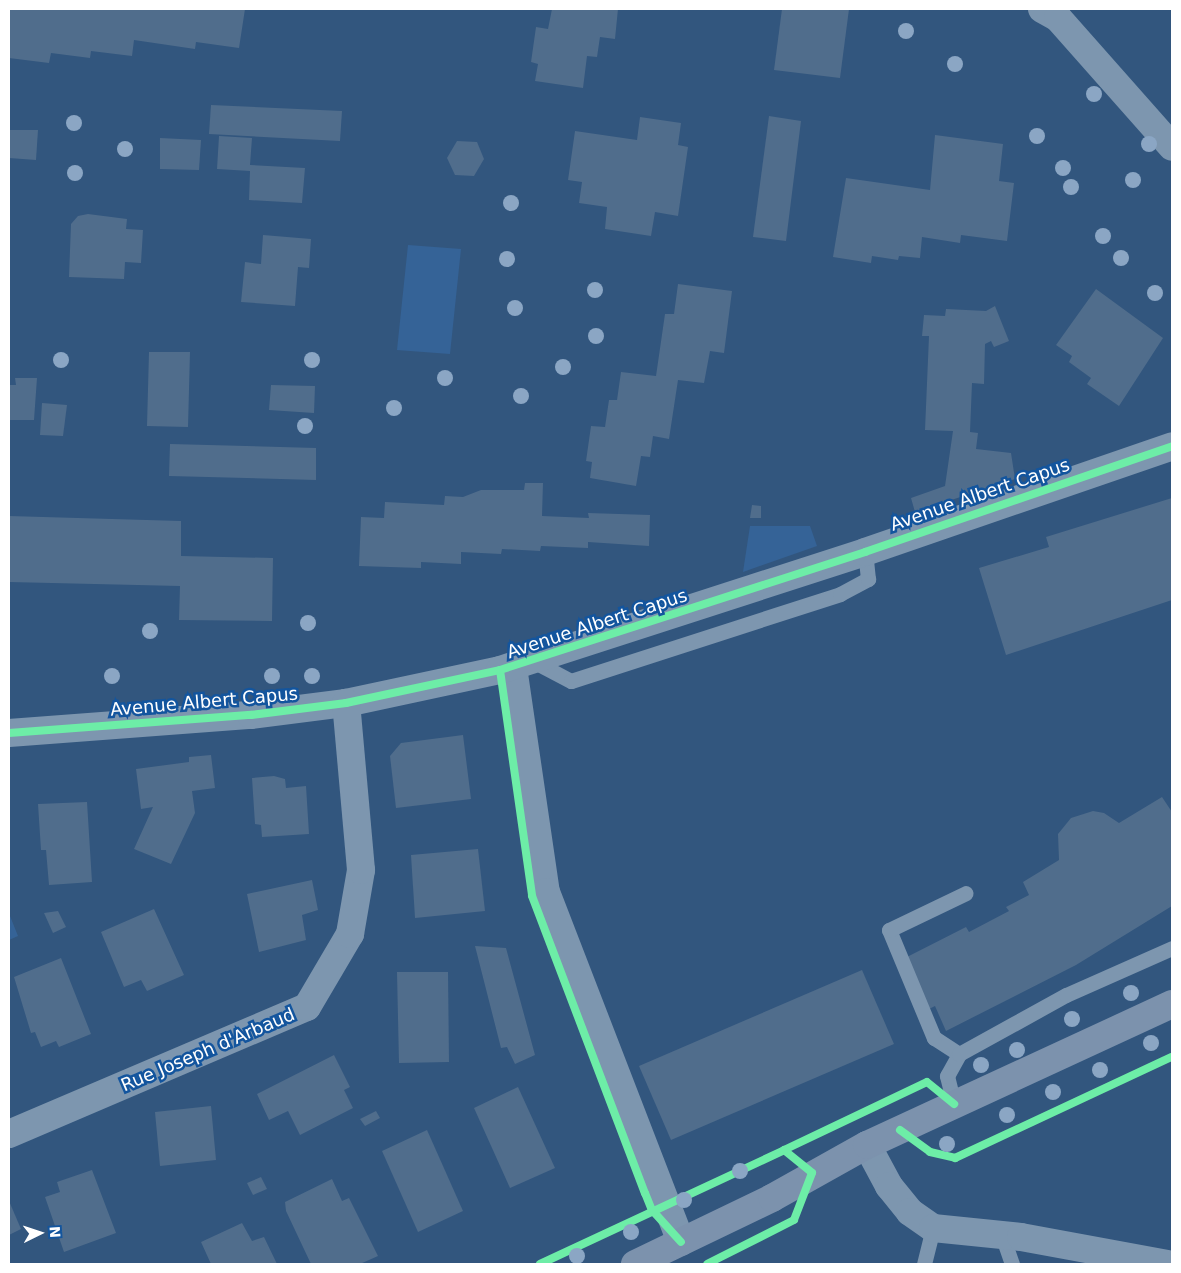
<!DOCTYPE html>
<style>
body{margin:0}
#map{position:relative;width:1181px;height:1273px;overflow:hidden;background:#32567e;font-family:"DejaVu Sans",sans-serif}
div>[style]{position:absolute}
[style*='--x']{left:calc(var(--x)*1px);top:calc(var(--y)*1px);width:calc(var(--w)*1px);rotate:calc(var(--a)*1deg)}
.water>*{inset:0;background:#356397}
.building>*{inset:0;background:#506d8c}
.lane>*{height:15px;margin:-7.5px;padding:0 7.5px;transform-origin:7.5px;border-radius:7.5px;background:#7d96af}
.street>*{height:28px;margin:-14px;padding:0 14px;transform-origin:14px;border-radius:14px;background:#7d96af}
.primary>*{height:28px;margin:-14px;padding:0 14px;transform-origin:14px;border-radius:14px;background:#7c92ad}
.cycleway>*{height:8px;margin:-4px;padding:0 4px;transform-origin:4px;border-radius:4px;background:#6deda7}
.trees>*{width:16px;height:16px;margin:-8px;border-radius:50%;background:#8ba6c4}
span{translate:-50% -50%;white-space:nowrap;text-align:center;line-height:1.15;-webkit-text-stroke:5px #13559e;paint-order:stroke}
.street-label{font-size:18px;color:#fff}
.frame{position:absolute;inset:0;border:10px solid #fff;pointer-events:none}
.north{position:absolute;left:15px;top:1208px;width:50px;height:50px;-webkit-text-stroke:4px #13559e;paint-order:stroke;rotate:86deg;font-size:14px;font-weight:700;line-height:20px;text-align:center;color:#fff}
.north::after{content:'';display:block;margin:auto;width:18px;height:22px;background:#fff;clip-path:polygon(50% 0,100% 100%,50% 72%,0 100%)}
</style>
<div id="map">
<div class="water">
<div style="clip-path:polygon(408px 245px,461px 249px,450px 354px,397px 350px)"></div>
<div style="clip-path:polygon(750px 526px,810px 526px,817px 546px,743px 572px)"></div>
<div style="clip-path:polygon(10px 916px,18px 936px,9px 940px,9px 917px)"></div>
</div>
<div class="building">
<div style="clip-path:polygon(9px 9px,245px 9px,239px 48px,196px 42px,195px 49px,134px 40px,132px 56px,91px 51px,90px 58px,51px 53px,49px 63px,9px 58px)"></div>
<div style="clip-path:polygon(552px 9px,618px 9px,615px 39px,600px 37px,597px 57px,587px 56px,583px 88px,535px 81px,538px 64px,531px 62px,536px 27px,548px 29px)"></div>
<div style="clip-path:polygon(782px 9px,849px 9px,840px 78px,774px 70px)"></div>
<div style="clip-path:polygon(211px 105px,342px 111px,340px 141px,209px 134px)"></div>
<div style="clip-path:polygon(769px 116px,801px 121px,786px 241px,753px 237px)"></div>
<div style="clip-path:polygon(640px 117px,681px 123px,678px 145px,688px 147px,678px 216px,655px 212px,651px 236px,605px 229px,607px 207px,579px 203px,582px 182px,568px 180px,575px 131px,637px 140px)"></div>
<div style="clip-path:polygon(9px 130px,38px 130px,36px 160px,9px 158px)"></div>
<div style="clip-path:polygon(935px 135px,1003px 144px,999px 181px,1014px 183px,1007px 241px,961px 235px,960px 243px,922px 237px,920px 258px,899px 256px,898px 260px,872px 256px,871px 263px,833px 257px,846px 178px,930px 190px)"></div>
<div style="clip-path:polygon(219px 136px,252px 138px,250px 165px,305px 168px,302px 203px,249px 200px,250px 171px,217px 169px)"></div>
<div style="clip-path:polygon(160px 138px,201px 140px,199px 170px,160px 169px)"></div>
<div style="clip-path:polygon(457px 141px,477px 142px,484px 159px,474px 176px,455px 175px,447px 158px)"></div>
<div style="clip-path:polygon(88px 214px,127px 219px,126px 229px,143px 230px,141px 263px,125px 262px,124px 279px,69px 277px,71px 224px,78px 216px)"></div>
<div style="clip-path:polygon(263px 235px,311px 239px,309px 268px,298px 267px,295px 306px,241px 302px,245px 262px,261px 264px)"></div>
<div style="clip-path:polygon(678px 284px,732px 291px,724px 353px,710px 351px,704px 383px,678px 380px,669px 439px,653px 436px,650px 457px,641px 456px,636px 486px,590px 478px,592px 462px,586px 461px,591px 426px,605px 427px,609px 400px,617px 400px,621px 372px,656px 376px,665px 314px,674px 314px)"></div>
<div style="clip-path:polygon(1096px 289px,1163px 338px,1119px 406px,1087px 384px,1091px 378px,1069px 362px,1072px 356px,1056px 345px)"></div>
<div style="clip-path:polygon(995px 306px,1009px 341px,994px 347px,991px 341px,985px 344px,984px 384px,972px 383px,970px 432px,978px 433px,976px 449px,1011px 453px,1015px 479px,915px 512px,911px 498px,945px 486px,953px 431px,925px 430px,929px 336px,922px 336px,924px 315px,945px 316px,946px 309px,986px 311px)"></div>
<div style="clip-path:polygon(149px 352px,190px 352px,188px 427px,147px 426px)"></div>
<div style="clip-path:polygon(15px 378px,37px 378px,34px 420px,9px 420px,9px 385px,16px 385px)"></div>
<div style="clip-path:polygon(271px 385px,315px 386px,314px 413px,269px 410px)"></div>
<div style="clip-path:polygon(42px 403px,67px 405px,63px 436px,40px 435px)"></div>
<div style="clip-path:polygon(170px 444px,316px 448px,316px 480px,169px 476px)"></div>
<div style="clip-path:polygon(525px 483px,543px 483px,542px 516px,589px 518px,588px 513px,650px 515px,649px 546px,588px 542px,588px 548px,541px 546px,540px 551px,502px 549px,501px 554px,461px 552px,461px 564px,421px 562px,421px 568px,359px 566px,361px 517px,384px 518px,385px 502px,444px 505px,445px 496px,463px 497px,481px 490px,524px 490px)"></div>
<div style="clip-path:polygon(1172px 498px,1172px 600px,1006px 655px,979px 568px,1049px 547px,1046px 537px)"></div>
<div style="clip-path:polygon(752px 505px,761px 506px,761px 518px,750px 518px)"></div>
<div style="clip-path:polygon(9px 516px,181px 521px,181px 556px,273px 558px,272px 621px,179px 620px,180px 586px,9px 582px)"></div>
<div style="clip-path:polygon(463px 735px,471px 799px,396px 808px,390px 756px,401px 743px)"></div>
<div style="clip-path:polygon(211px 755px,215px 788px,192px 791px,195px 813px,171px 864px,134px 849px,153px 807px,141px 809px,136px 769px,189px 762px,189px 757px)"></div>
<div style="clip-path:polygon(274px 776px,285px 779px,286px 788px,306px 786px,309px 834px,262px 837px,261px 825px,255px 824px,252px 778px)"></div>
<div style="clip-path:polygon(1162px 797px,1172px 812px,1172px 906px,1076px 965px,946px 1031px,935px 1006px,927px 1010px,903px 959px,966px 927px,969px 932px,1009px 911px,1006px 907px,1029px 895px,1023px 882px,1059px 860px,1058px 834px,1071px 818px,1093px 811px,1104px 813px,1119px 823px)"></div>
<div style="clip-path:polygon(87px 802px,92px 882px,49px 885px,46px 850px,41px 850px,38px 804px)"></div>
<div style="clip-path:polygon(478px 849px,485px 911px,415px 918px,411px 855px)"></div>
<div style="clip-path:polygon(312px 880px,318px 910px,302px 915px,306px 940px,259px 952px,247px 894px)"></div>
<div style="clip-path:polygon(154px 909px,184px 975px,147px 991px,141px 980px,124px 987px,101px 932px)"></div>
<div style="clip-path:polygon(58px 911px,66px 927px,53px 933px,44px 913px)"></div>
<div style="clip-path:polygon(475px 946px,506px 948px,535px 1055px,515px 1064px,507px 1047px,501px 1048px)"></div>
<div style="clip-path:polygon(61px 958px,91px 1034px,59px 1047px,56px 1041px,41px 1047px,35px 1032px,31px 1033px,14px 977px)"></div>
<div style="clip-path:polygon(862px 970px,894px 1044px,671px 1140px,639px 1066px)"></div>
<div style="clip-path:polygon(397px 972px,448px 972px,449px 1062px,399px 1063px)"></div>
<div style="clip-path:polygon(334px 1055px,350px 1087px,344px 1090px,353px 1108px,300px 1135px,288px 1111px,269px 1120px,257px 1094px)"></div>
<div style="clip-path:polygon(518px 1087px,555px 1168px,510px 1188px,474px 1108px)"></div>
<div style="clip-path:polygon(211px 1106px,216px 1160px,160px 1166px,155px 1112px)"></div>
<div style="clip-path:polygon(376px 1111px,380px 1118px,365px 1126px,360px 1119px)"></div>
<div style="clip-path:polygon(427px 1130px,463px 1211px,418px 1232px,382px 1151px)"></div>
<div style="clip-path:polygon(92px 1170px,116px 1233px,64px 1252px,45px 1197px,60px 1192px,57px 1182px)"></div>
<div style="clip-path:polygon(261px 1177px,267px 1189px,253px 1195px,247px 1183px)"></div>
<div style="clip-path:polygon(332px 1179px,342px 1201px,349px 1198px,378px 1256px,360px 1264px,311px 1264px,286px 1211px,285px 1202px)"></div>
<div style="clip-path:polygon(9px 1201px,21px 1229px,9px 1235px)"></div>
<div style="clip-path:polygon(242px 1223px,252px 1241px,264px 1237px,277px 1264px,211px 1264px,201px 1242px)"></div>
</div>
<div class="lane">
<div style="--x:533;--y:661;--w:43;--a:27.8"></div>
<div style="--x:571;--y:681;--w:283;--a:-17.9"></div>
<div style="--x:840;--y:594;--w:32;--a:-28"></div>
<div style="--x:868;--y:579;--w:27;--a:-96"></div>
<div style="--x:959;--y:1054;--w:30;--a:-147"></div>
<div style="--x:934;--y:1038;--w:117;--a:-112.6"></div>
<div style="--x:889;--y:930;--w:85;--a:-25.7"></div>
<div style="--x:954;--y:1104;--w:29;--a:-104"></div>
<div style="--x:947;--y:1076;--w:25;--a:-61"></div>
<div style="--x:959;--y:1054;--w:122;--a:-28.9"></div>
<div style="--x:1066;--y:995;--w:116;--a:-23.9"></div>
<div style="--x:1002;--y:1235;--w:31;--a:71"></div>
<div style="--x:924;--y:1264;--w:37;--a:-76"></div>
</div>
<div class="street">
<div style="--x:1042;--y:9;--w:18;--a:29"></div>
<div style="--x:1058;--y:18;--w:172;--a:48.5"></div>
<div style="--x:513;--y:667;--w:227;--a:81.7"></div>
<div style="--x:546;--y:892;--w:375;--a:68.9"></div>
<div style="--x:9;--y:733;--w:243;--a:-4.3"></div>
<div style="--x:251;--y:715;--w:96;--a:-7.2"></div>
<div style="--x:346;--y:703;--w:157;--a:-12.1"></div>
<div style="--x:500;--y:670;--w:384;--a:-17.9"></div>
<div style="--x:865;--y:552;--w:325;--a:-19"></div>
<div style="--x:9;--y:1134;--w:324;--a:-23.1"></div>
<div style="--x:307;--y:1007;--w:85;--a:-59.5"></div>
<div style="--x:350;--y:934;--w:65;--a:-80.2"></div>
<div style="--x:361;--y:870;--w:168;--a:-95.1"></div>
<div style="--x:867;--y:1145;--w:47;--a:61.8"></div>
<div style="--x:889;--y:1186;--w:33;--a:51"></div>
<div style="--x:910;--y:1212;--w:28;--a:35"></div>
<div style="--x:933;--y:1228;--w:88;--a:5.8"></div>
<div style="--x:1021;--y:1237;--w:149;--a:10.4"></div>
</div>
<div class="primary">
<div style="--x:635;--y:1264;--w:152;--a:-25.7"></div>
<div style="--x:772;--y:1198;--w:109;--a:-29.2"></div>
<div style="--x:867;--y:1145;--w:336;--a:-24.8"></div>
</div>
<div class="cycleway">
<div style="--x:500;--y:670;--w:228;--a:81.9"></div>
<div style="--x:532;--y:896;--w:318;--a:69.2"></div>
<div style="--x:645;--y:1193;--w:18;--a:68"></div>
<div style="--x:652;--y:1210;--w:43;--a:47.8"></div>
<div style="--x:9;--y:733;--w:243;--a:-4.3"></div>
<div style="--x:251;--y:715;--w:96;--a:-7.2"></div>
<div style="--x:346;--y:703;--w:157;--a:-12.1"></div>
<div style="--x:500;--y:670;--w:384;--a:-17.9"></div>
<div style="--x:865;--y:552;--w:325;--a:-19"></div>
<div style="--x:900;--y:1130;--w:37;--a:36"></div>
<div style="--x:930;--y:1152;--w:26;--a:13"></div>
<div style="--x:955;--y:1158;--w:239;--a:-25"></div>
<div style="--x:784;--y:1150;--w:158;--a:-25.4"></div>
<div style="--x:927;--y:1082;--w:35;--a:39"></div>
<div style="--x:540;--y:1264;--w:269;--a:-25"></div>
<div style="--x:784;--y:1150;--w:36;--a:39"></div>
<div style="--x:812;--y:1173;--w:50;--a:111"></div>
<div style="--x:794;--y:1220;--w:97;--a:153.2"></div>
</div>
<div class="trees">
<div style="left:906px;top:31px"></div>
<div style="left:955px;top:64px"></div>
<div style="left:1094px;top:94px"></div>
<div style="left:74px;top:123px"></div>
<div style="left:1037px;top:136px"></div>
<div style="left:1149px;top:144px"></div>
<div style="left:125px;top:149px"></div>
<div style="left:1063px;top:168px"></div>
<div style="left:75px;top:173px"></div>
<div style="left:1133px;top:180px"></div>
<div style="left:1071px;top:187px"></div>
<div style="left:511px;top:203px"></div>
<div style="left:1103px;top:236px"></div>
<div style="left:1121px;top:258px"></div>
<div style="left:507px;top:259px"></div>
<div style="left:595px;top:290px"></div>
<div style="left:1155px;top:293px"></div>
<div style="left:515px;top:308px"></div>
<div style="left:596px;top:336px"></div>
<div style="left:61px;top:360px"></div>
<div style="left:312px;top:360px"></div>
<div style="left:563px;top:367px"></div>
<div style="left:445px;top:378px"></div>
<div style="left:521px;top:396px"></div>
<div style="left:394px;top:408px"></div>
<div style="left:305px;top:426px"></div>
<div style="left:308px;top:623px"></div>
<div style="left:150px;top:631px"></div>
<div style="left:112px;top:676px"></div>
<div style="left:272px;top:676px"></div>
<div style="left:312px;top:676px"></div>
<div style="left:1131px;top:993px"></div>
<div style="left:1072px;top:1019px"></div>
<div style="left:1151px;top:1043px"></div>
<div style="left:1017px;top:1050px"></div>
<div style="left:981px;top:1065px"></div>
<div style="left:1100px;top:1070px"></div>
<div style="left:1053px;top:1092px"></div>
<div style="left:1007px;top:1115px"></div>
<div style="left:947px;top:1144px"></div>
<div style="left:740px;top:1171px"></div>
<div style="left:684px;top:1200px"></div>
<div style="left:631px;top:1232px"></div>
<div style="left:577px;top:1256px"></div>
</div>
<div class="street-label">
<span style="left:980px;top:495px;rotate:-19deg">Avenue Albert Capus</span>
<span style="left:597px;top:624px;rotate:-18deg">Avenue Albert Capus</span>
<span style="left:204px;top:702px;rotate:-5deg">Avenue Albert Capus</span>
<span style="left:208px;top:1050px;rotate:-23deg">Rue Joseph d'Arbaud</span>
</div>
<div class="frame"></div>
<div class="north">N</div>
</div>
